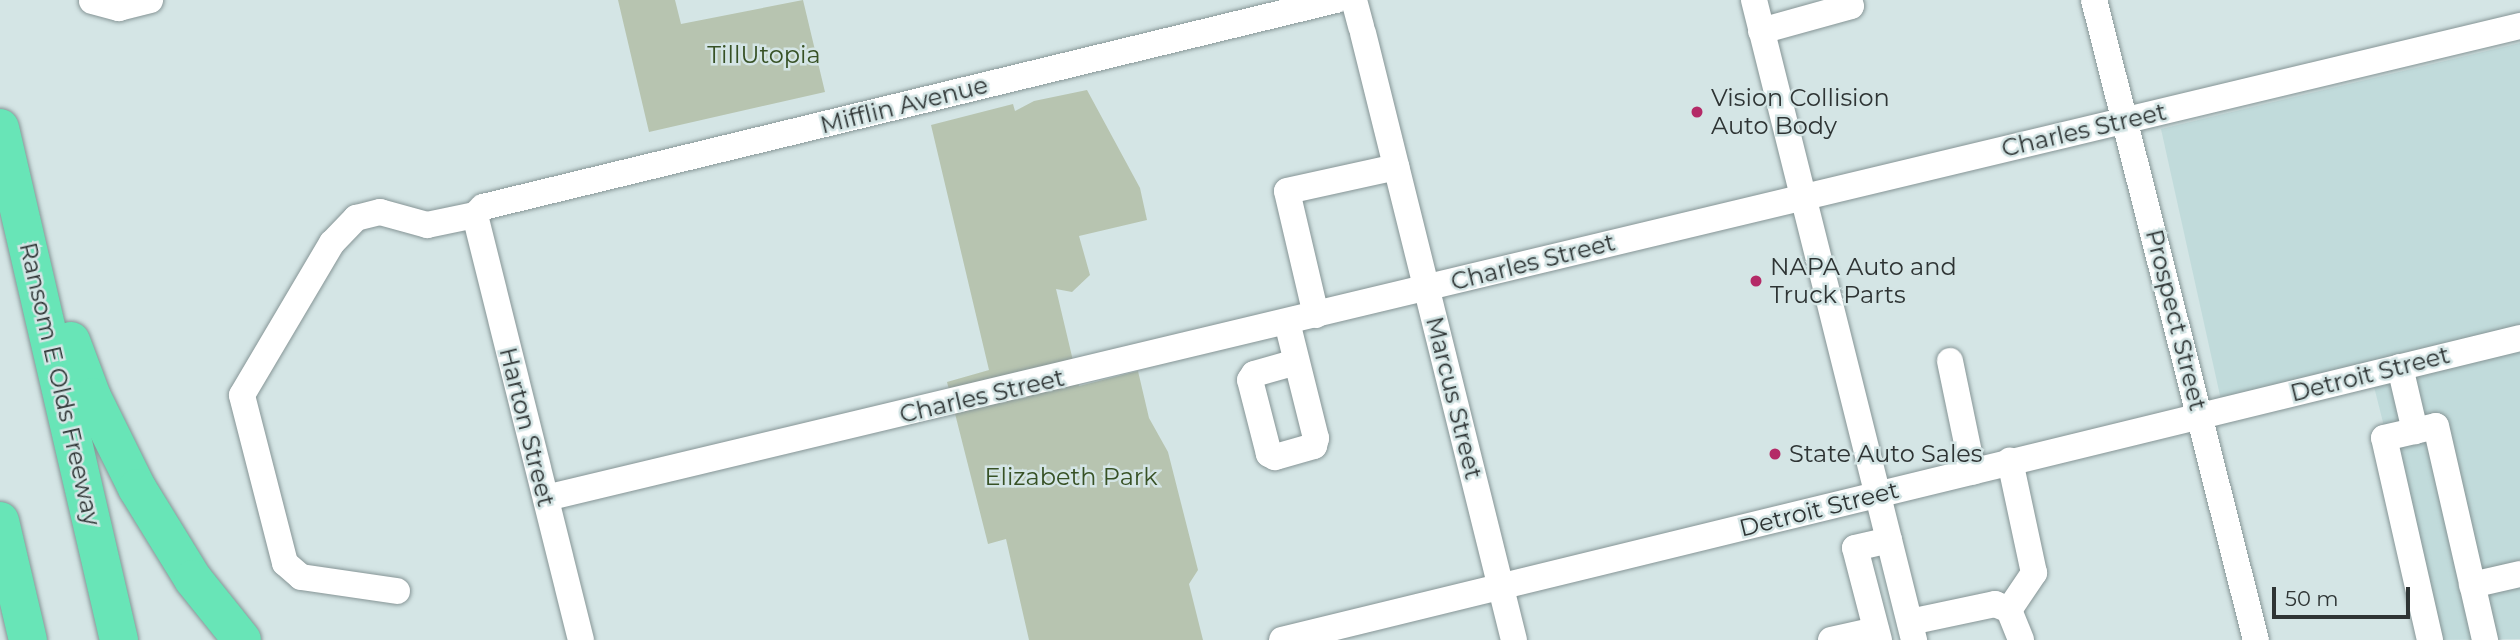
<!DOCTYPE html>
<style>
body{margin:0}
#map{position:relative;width:2520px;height:640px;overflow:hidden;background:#d4e5e5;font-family:Montserrat,sans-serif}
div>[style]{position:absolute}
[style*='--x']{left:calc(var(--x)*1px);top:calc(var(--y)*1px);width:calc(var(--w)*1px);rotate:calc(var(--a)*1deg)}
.built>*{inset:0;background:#c1dbdb}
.green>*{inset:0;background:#b7c4b0}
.roads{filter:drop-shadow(0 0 2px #869596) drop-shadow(0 0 2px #869596)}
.minor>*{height:26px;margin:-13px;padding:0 13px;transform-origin:13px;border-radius:13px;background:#fff}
.highway>*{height:38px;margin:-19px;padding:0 19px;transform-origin:19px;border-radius:19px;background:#68e5b7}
.dots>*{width:19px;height:19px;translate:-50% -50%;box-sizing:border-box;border:4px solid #d4e5e5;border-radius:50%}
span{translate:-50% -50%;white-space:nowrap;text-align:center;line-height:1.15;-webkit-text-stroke:5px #d4e5e5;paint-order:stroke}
.park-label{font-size:24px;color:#375125}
.poi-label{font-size:24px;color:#2e3434}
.left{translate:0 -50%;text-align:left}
.street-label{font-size:24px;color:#2e3434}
.scale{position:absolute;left:2272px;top:587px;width:138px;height:32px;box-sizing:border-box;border:4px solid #2e3434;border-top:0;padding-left:9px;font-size:21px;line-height:24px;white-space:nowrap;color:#2e3434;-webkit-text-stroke:5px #d4e5e5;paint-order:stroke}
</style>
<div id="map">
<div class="built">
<div style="clip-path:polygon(2520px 43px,2520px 639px,2438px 640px,2368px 363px,2221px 400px,2161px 129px)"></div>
</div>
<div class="green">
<div style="clip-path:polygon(618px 0,675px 0,681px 24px,803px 0,825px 92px,649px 132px)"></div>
<div style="clip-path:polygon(1087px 90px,1140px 188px,1147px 220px,1079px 236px,1090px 275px,1072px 292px,1056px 289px,1079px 386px,1138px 371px,1149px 418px,1168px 452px,1198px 570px,1189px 584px,1203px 640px,1029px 640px,1006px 539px,988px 544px,947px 382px,989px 370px,931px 125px,1013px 104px,1015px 111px,1034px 101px)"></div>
</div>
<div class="roads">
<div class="minor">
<div style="--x:1354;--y:0;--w:28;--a:75"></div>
<div style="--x:1754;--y:0;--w:660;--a:75.96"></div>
<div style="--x:2094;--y:0;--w:660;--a:75.8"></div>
<div style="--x:92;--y:1;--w:28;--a:15"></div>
<div style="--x:119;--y:8;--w:32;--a:-14"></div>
<div style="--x:1761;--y:31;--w:93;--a:-15.5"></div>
<div style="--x:1851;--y:6;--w:6;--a:-108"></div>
<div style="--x:1363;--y:33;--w:625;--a:76.03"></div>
<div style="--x:475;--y:215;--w:11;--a:-45"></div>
<div style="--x:483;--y:207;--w:878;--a:-13.64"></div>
<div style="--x:475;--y:215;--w:438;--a:76"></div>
<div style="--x:1316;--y:315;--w:127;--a:-103.2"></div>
<div style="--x:1287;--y:191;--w:112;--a:-12.4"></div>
<div style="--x:1287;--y:322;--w:120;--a:76"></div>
<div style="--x:1316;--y:438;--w:8;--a:104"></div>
<div style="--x:1314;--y:446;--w:41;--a:164.2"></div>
<div style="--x:1275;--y:457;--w:7;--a:-153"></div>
<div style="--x:1269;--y:454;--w:76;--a:-104.4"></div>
<div style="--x:1250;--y:380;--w:7;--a:-56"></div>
<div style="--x:1254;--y:374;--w:44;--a:-15.9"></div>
<div style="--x:1950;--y:361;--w:113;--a:78.3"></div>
<div style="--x:2400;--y:367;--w:66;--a:76.8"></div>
<div style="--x:546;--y:498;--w:2030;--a:-13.45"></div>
<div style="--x:2472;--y:585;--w:49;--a:-12.9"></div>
<div style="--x:397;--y:591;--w:97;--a:-171.7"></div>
<div style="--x:301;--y:577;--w:21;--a:-139"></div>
<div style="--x:285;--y:563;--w:173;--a:-104.4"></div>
<div style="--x:242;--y:395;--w:177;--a:-59.4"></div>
<div style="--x:332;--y:243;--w:35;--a:-46"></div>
<div style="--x:356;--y:218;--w:25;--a:-14"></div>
<div style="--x:380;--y:212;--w:49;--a:15.5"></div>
<div style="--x:427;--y:225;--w:49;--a:-11.8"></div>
<div style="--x:2009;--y:610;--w:45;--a:-56"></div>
<div style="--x:2034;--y:573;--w:115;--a:-102.1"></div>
<div style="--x:1910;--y:622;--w:87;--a:-12"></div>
<div style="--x:1995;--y:604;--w:15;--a:23"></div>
<div style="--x:2009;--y:610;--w:32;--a:68"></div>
<div style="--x:1282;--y:640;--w:1274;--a:-13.71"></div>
<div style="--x:1831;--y:640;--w:46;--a:-12.5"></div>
<div style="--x:1879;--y:640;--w:95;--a:-104.6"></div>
<div style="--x:1855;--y:548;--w:35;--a:-13"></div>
<div style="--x:2430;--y:640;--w:207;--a:-102.8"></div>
<div style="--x:2384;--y:438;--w:53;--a:-13"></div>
<div style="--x:2436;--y:426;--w:220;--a:77.1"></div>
</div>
<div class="highway">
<div style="--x:0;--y:128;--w:526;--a:76.92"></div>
<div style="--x:71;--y:341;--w:60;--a:69.4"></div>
<div style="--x:92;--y:397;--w:102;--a:63.7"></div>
<div style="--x:137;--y:488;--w:107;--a:58.4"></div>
<div style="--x:193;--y:579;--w:78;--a:51.2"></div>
<div style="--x:0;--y:521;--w:122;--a:76.8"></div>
</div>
</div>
<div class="dots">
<div style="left:1697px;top:112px;background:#b42a67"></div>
<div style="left:1756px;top:281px;background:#b42a67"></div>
<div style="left:1775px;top:454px;background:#b42a67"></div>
</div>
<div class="park-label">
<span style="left:764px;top:55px">TillUtopia</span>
<span style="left:1071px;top:477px">Elizabeth Park</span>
</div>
<div class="poi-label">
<span class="left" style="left:1711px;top:112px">Vision Collision<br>Auto Body</span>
<span class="left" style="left:1770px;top:281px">NAPA Auto and<br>Truck Parts</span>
<span class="left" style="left:1789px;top:454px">State Auto Sales</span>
</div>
<div class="street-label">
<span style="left:904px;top:105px;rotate:-14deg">Mifflin Avenue</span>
<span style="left:2084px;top:130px;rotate:-13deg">Charles Street</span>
<span style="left:1533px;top:262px;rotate:-14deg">Charles Street</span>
<span style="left:2176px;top:320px;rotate:76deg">Prospect Street</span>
<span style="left:2370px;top:374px;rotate:-14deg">Detroit Street</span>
<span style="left:60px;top:384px;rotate:77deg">Ransom E Olds Freeway</span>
<span style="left:982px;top:396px;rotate:-13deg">Charles Street</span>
<span style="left:1454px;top:398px;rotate:76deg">Marcus Street</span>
<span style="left:527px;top:427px;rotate:76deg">Harton Street</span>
<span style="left:1819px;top:509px;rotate:-14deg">Detroit Street</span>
</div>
<div class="scale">50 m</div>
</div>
